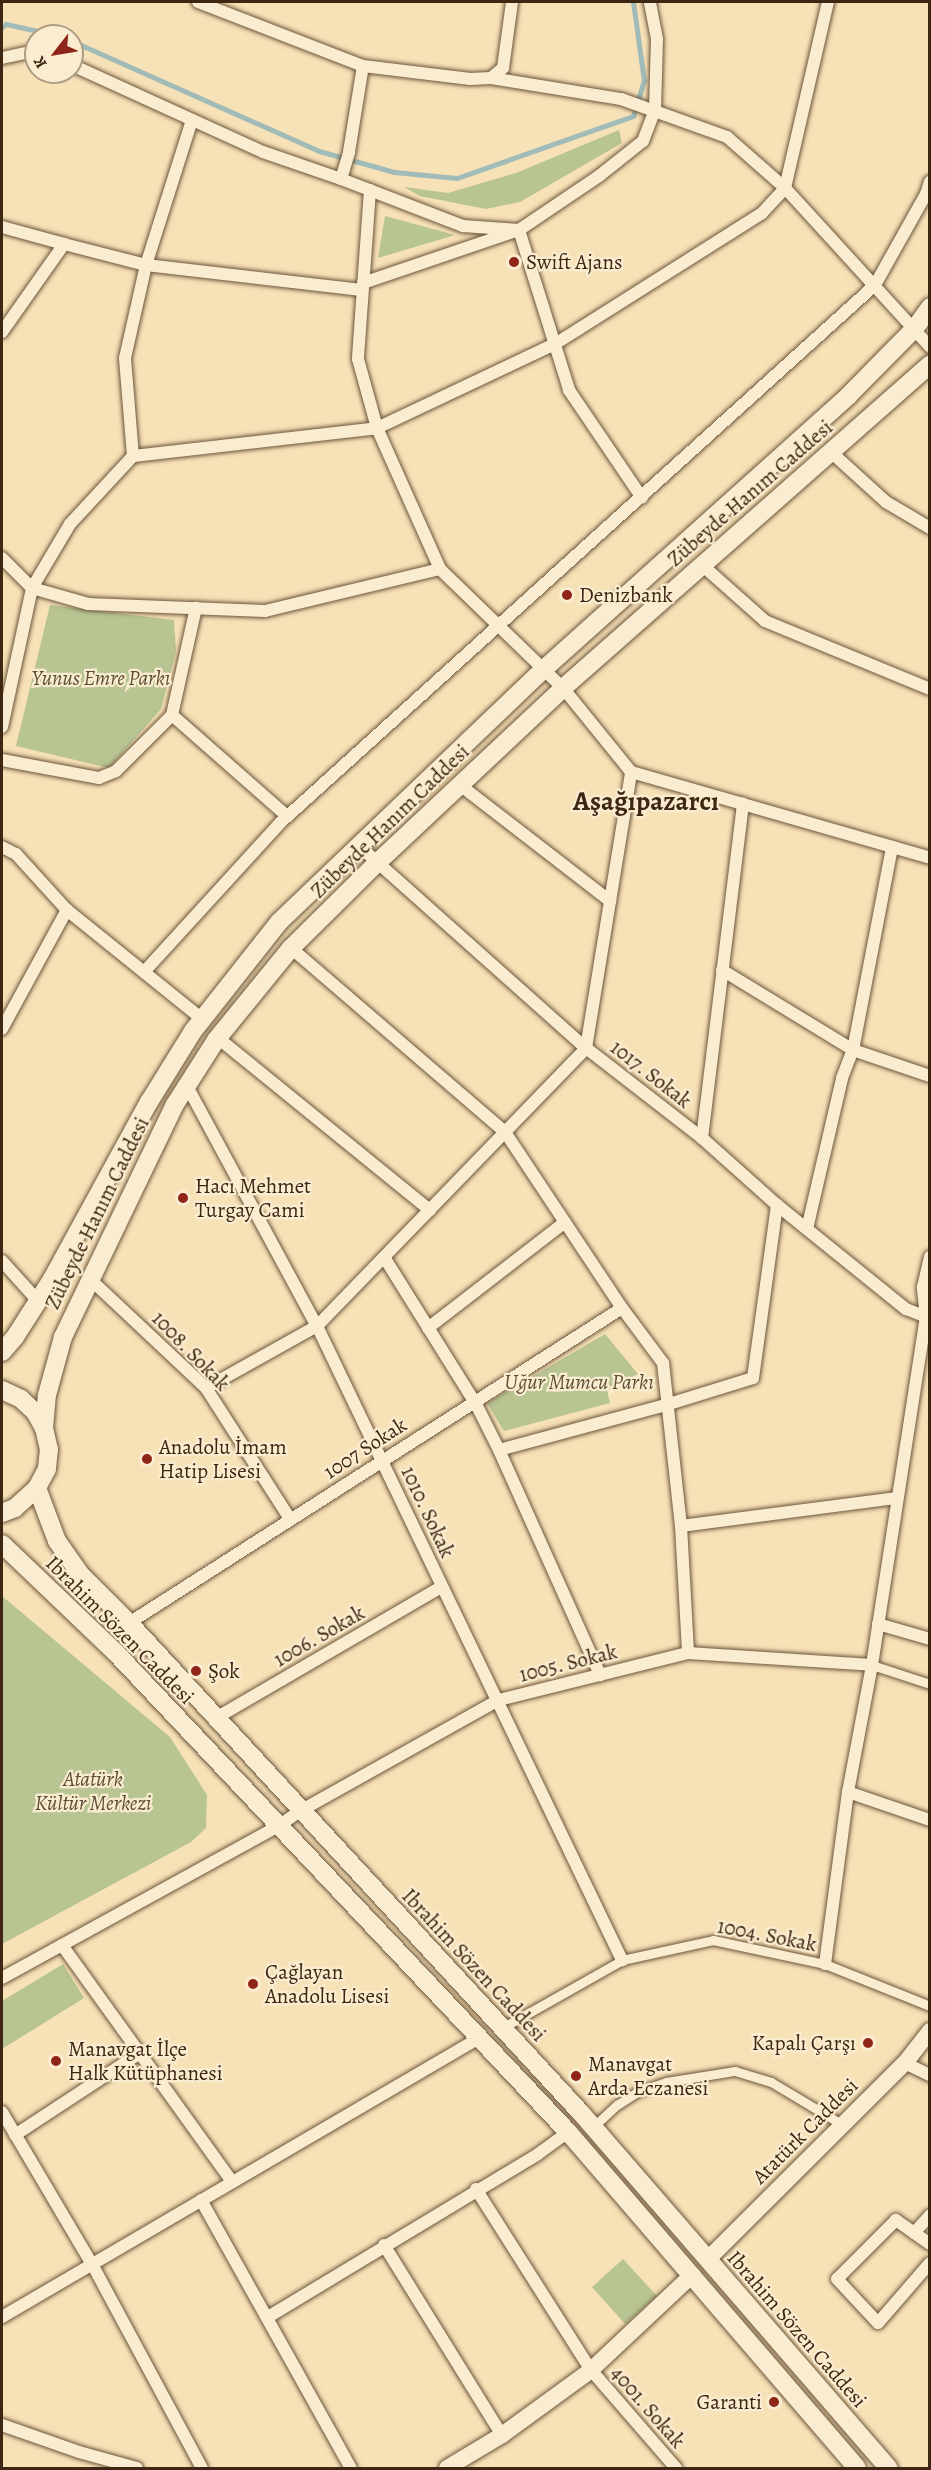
<!DOCTYPE html>
<meta charset="utf-8">
<style>
body{margin:0}
#map{position:relative;width:931px;height:2470px;overflow:hidden;background:#f7e1b7;font-family:Alegreya,serif}
div>[style]{position:absolute}
[style*='--x']{left:calc(var(--x)*1px);top:calc(var(--y)*1px);width:calc(var(--w)*1px);rotate:calc(var(--a)*1deg)}
.green>*{inset:0;background:#b8c492}
.stream>*{height:5px;margin:-2.5px;padding:0 2.5px;transform-origin:2.5px;border-radius:2.5px;background:#a0bbb8}
.roads{filter:drop-shadow(0 0 2px #6c553b) drop-shadow(0 0 2px #6c553b)}
.pedestrian>*{height:9px;margin:-4.5px;padding:0 4.5px;transform-origin:4.5px;border-radius:4.5px;background:#faecd0}
.minor>*{height:12px;margin:-6px;padding:0 6px;transform-origin:6px;border-radius:6px;background:#faecd0}
.tertiary>*{height:16px;margin:-8px;padding:0 8px;transform-origin:8px;border-radius:8px;background:#faecd0}
.secondary>*{height:18px;margin:-9px;padding:0 9px;transform-origin:9px;border-radius:9px;background:#faecd0}
.dots>*{width:16px;height:16px;translate:-50% -50%;box-sizing:border-box;border:3px solid #faecd0;border-radius:50%}
span{translate:-50% -50%;white-space:nowrap;text-align:center;line-height:1.15;-webkit-text-stroke:4.5px #faecd0;paint-order:stroke}
.poi-label{font-size:21px;color:#3d2612}
.left{translate:0 -50%;text-align:left}
.right{translate:-100% -50%;text-align:right}
.street-label{font-size:21px;color:#3d2612}
.park-label{font-size:21px;color:#5c4e32;font-style:italic}
.district-label{font-size:27px;color:#3d2612;font-weight:700}
.frame{position:absolute;inset:0;border:3px solid #3d2612;pointer-events:none}
.north{position:absolute;left:24px;top:24px;width:60px;height:60px;box-sizing:border-box;background:#faecd0;border:2px solid #ae9d84;border-radius:50%;rotate:239deg;font-size:16px;font-weight:700;line-height:24px;text-align:center;color:#3d2612}
.north::after{content:'';display:block;margin:auto;width:21px;height:27px;background:#8f2418;clip-path:polygon(50% 0,100% 100%,50% 72%,0 100%)}
</style>
<div id="map">
<div class="green">
<div style="clip-path:polygon(619px 130px,622px 143px,520px 202px,486px 209px,420px 196px,404px 187px,448px 193px,516px 173px)"></div>
<div style="clip-path:polygon(385px 216px,455px 235px,378px 258px)"></div>
<div style="clip-path:polygon(50px 605px,174px 620px,176px 651px,161px 709px,109px 768px,16px 746px)"></div>
<div style="clip-path:polygon(605px 1334px,638px 1374px,607px 1390px,610px 1403px,504px 1431px,487px 1403px)"></div>
<div style="clip-path:polygon(2px 1596px,170px 1737px,207px 1795px,206px 1828px,191px 1842px,2px 1944px)"></div>
<div style="clip-path:polygon(63px 1964px,84px 1998px,2px 2049px,2px 2001px)"></div>
<div style="clip-path:polygon(623px 2259px,657px 2296px,625px 2324px,592px 2287px)"></div>
</div>
<div class="stream">
<div style="--x:2;--y:27;--w:5;--a:-37"></div>
<div style="--x:6;--y:24;--w:55;--a:12.5"></div>
<div style="--x:72;--y:41;--w:270;--a:24"></div>
<div style="--x:319;--y:151;--w:78;--a:15.6"></div>
<div style="--x:394;--y:172;--w:63;--a:5.4"></div>
<div style="--x:457;--y:178;--w:187;--a:-19.4"></div>
<div style="--x:633;--y:116;--w:37;--a:-73"></div>
<div style="--x:644;--y:81;--w:80;--a:-97.9"></div>
</div>
<div class="roads">
<div class="pedestrian">
<div style="--x:872;--y:1665;--w:61;--a:18.1"></div>
<div style="--x:502;--y:2028;--w:138;--a:-29.5"></div>
<div style="--x:622;--y:1960;--w:93;--a:-12.4"></div>
<div style="--x:713;--y:1940;--w:115;--a:12.1"></div>
<div style="--x:825;--y:1964;--w:113;--a:21.8"></div>
<div style="--x:593;--y:2127;--w:33;--a:-43"></div>
<div style="--x:617;--y:2105;--w:24;--a:-33"></div>
<div style="--x:637;--y:2092;--w:31;--a:-19"></div>
<div style="--x:666;--y:2082;--w:70;--a:-9.1"></div>
<div style="--x:735;--y:2071;--w:38;--a:17"></div>
<div style="--x:771;--y:2082;--w:84;--a:30.8"></div>
</div>
<div class="minor">
<div style="--x:198;--y:2;--w:177;--a:21.2"></div>
<div style="--x:363;--y:66;--w:108;--a:6.9"></div>
<div style="--x:470;--y:79;--w:21;--a:-3"></div>
<div style="--x:491;--y:78;--w:16;--a:-40"></div>
<div style="--x:503;--y:68;--w:67;--a:-82.2"></div>
<div style="--x:2;--y:58;--w:35;--a:-12"></div>
<div style="--x:72;--y:65;--w:210;--a:24.5"></div>
<div style="--x:263;--y:152;--w:83;--a:19.1"></div>
<div style="--x:341;--y:179;--w:131;--a:21.1"></div>
<div style="--x:463;--y:226;--w:56;--a:4.1"></div>
<div style="--x:519;--y:230;--w:97;--a:-34"></div>
<div style="--x:599;--y:176;--w:56;--a:-38.5"></div>
<div style="--x:643;--y:141;--w:33;--a:-69"></div>
<div style="--x:655;--y:110;--w:71;--a:-88.4"></div>
<div style="--x:657;--y:39;--w:38;--a:-101"></div>
<div style="--x:491;--y:78;--w:132;--a:9.2"></div>
<div style="--x:621;--y:99;--w:113;--a:19.7"></div>
<div style="--x:727;--y:137;--w:77;--a:41.3"></div>
<div style="--x:785;--y:188;--w:215;--a:47.6"></div>
<div style="--x:341;--y:179;--w:28;--a:-73"></div>
<div style="--x:349;--y:152;--w:87;--a:-80.8"></div>
<div style="--x:370;--y:190;--w:169;--a:94.1"></div>
<div style="--x:358;--y:359;--w:72;--a:74.6"></div>
<div style="--x:377;--y:428;--w:154;--a:65.9"></div>
<div style="--x:440;--y:569;--w:171;--a:44.1"></div>
<div style="--x:563;--y:688;--w:108;--a:51"></div>
<div style="--x:631;--y:772;--w:311;--a:16"></div>
<div style="--x:2;--y:227;--w:64;--a:15.3"></div>
<div style="--x:363;--y:283;--w:165;--a:-18.8"></div>
<div style="--x:519;--y:230;--w:168;--a:72.6"></div>
<div style="--x:569;--y:390;--w:130;--a:55.9"></div>
<div style="--x:2;--y:332;--w:108;--a:-54.8"></div>
<div style="--x:64;--y:244;--w:85;--a:14.4"></div>
<div style="--x:146;--y:265;--w:217;--a:6.6"></div>
<div style="--x:831;--y:452;--w:74;--a:42.3"></div>
<div style="--x:886;--y:502;--w:51;--a:30.6"></div>
<div style="--x:133;--y:456;--w:98;--a:-94.7"></div>
<div style="--x:125;--y:358;--w:95;--a:-77.3"></div>
<div style="--x:146;--y:265;--w:152;--a:-72.4"></div>
<div style="--x:2;--y:558;--w:42;--a:45"></div>
<div style="--x:32;--y:588;--w:58;--a:15.9"></div>
<div style="--x:88;--y:604;--w:177;--a:2.3"></div>
<div style="--x:265;--y:611;--w:180;--a:-13.5"></div>
<div style="--x:702;--y:565;--w:84;--a:41.6"></div>
<div style="--x:765;--y:621;--w:178;--a:22.4"></div>
<div style="--x:172;--y:715;--w:153;--a:41.3"></div>
<div style="--x:2;--y:727;--w:142;--a:-77.8"></div>
<div style="--x:32;--y:588;--w:74;--a:-59.3"></div>
<div style="--x:70;--y:524;--w:93;--a:-47.2"></div>
<div style="--x:133;--y:456;--w:246;--a:-6.5"></div>
<div style="--x:377;--y:428;--w:197;--a:-25.3"></div>
<div style="--x:555;--y:344;--w:245;--a:-32.3"></div>
<div style="--x:762;--y:213;--w:34;--a:-47"></div>
<div style="--x:785;--y:188;--w:191;--a:-77"></div>
<div style="--x:2;--y:760;--w:99;--a:10.5"></div>
<div style="--x:99;--y:778;--w:18;--a:-22"></div>
<div style="--x:116;--y:771;--w:79;--a:-45"></div>
<div style="--x:172;--y:715;--w:110;--a:-77.4"></div>
<div style="--x:460;--y:785;--w:190;--a:37.7"></div>
<div style="--x:358;--y:845;--w:305;--a:41.7"></div>
<div style="--x:586;--y:1048;--w:147;--a:37.8"></div>
<div style="--x:702;--y:1138;--w:101;--a:41.8"></div>
<div style="--x:777;--y:1205;--w:166;--a:38.9"></div>
<div style="--x:906;--y:1309;--w:26;--a:21"></div>
<div style="--x:2;--y:847;--w:16;--a:27"></div>
<div style="--x:16;--y:854;--w:76;--a:47.7"></div>
<div style="--x:67;--y:910;--w:174;--a:38.9"></div>
<div style="--x:291;--y:948;--w:282;--a:40.7"></div>
<div style="--x:505;--y:1132;--w:211;--a:56.4"></div>
<div style="--x:622;--y:1308;--w:69;--a:53.3"></div>
<div style="--x:663;--y:1363;--w:164;--a:83.7"></div>
<div style="--x:681;--y:1526;--w:127;--a:86.8"></div>
<div style="--x:722;--y:970;--w:153;--a:31.4"></div>
<div style="--x:853;--y:1050;--w:81;--a:18.7"></div>
<div style="--x:144;--y:972;--w:202;--a:-47.6"></div>
<div style="--x:280;--y:823;--w:802;--a:-42.12"></div>
<div style="--x:875;--y:285;--w:104;--a:-60.7"></div>
<div style="--x:926;--y:194;--w:13;--a:-72"></div>
<div style="--x:2;--y:1029;--w:136;--a:-61.4"></div>
<div style="--x:218;--y:1038;--w:273;--a:39.1"></div>
<div style="--x:187;--y:1086;--w:273;--a:61.6"></div>
<div style="--x:317;--y:1326;--w:704;--a:64.31"></div>
<div style="--x:702;--y:1138;--w:337;--a:-83"></div>
<div style="--x:807;--y:1229;--w:155;--a:-76.9"></div>
<div style="--x:842;--y:1078;--w:30;--a:-69"></div>
<div style="--x:853;--y:1050;--w:207;--a:-79.1"></div>
<div style="--x:384;--y:1257;--w:173;--a:58"></div>
<div style="--x:476;--y:1404;--w:51;--a:63.4"></div>
<div style="--x:499;--y:1450;--w:247;--a:65.8"></div>
<div style="--x:2;--y:1261;--w:54;--a:48"></div>
<div style="--x:91;--y:1280;--w:158;--a:43.2"></div>
<div style="--x:206;--y:1388;--w:156;--a:57.3"></div>
<div style="--x:428;--y:1328;--w:173;--a:-37.7"></div>
<div style="--x:206;--y:1388;--w:127;--a:-29.2"></div>
<div style="--x:317;--y:1326;--w:387;--a:-45.9"></div>
<div style="--x:586;--y:1048;--w:280;--a:-80.7"></div>
<div style="--x:499;--y:1450;--w:176;--a:-15.1"></div>
<div style="--x:669;--y:1404;--w:88;--a:-17.2"></div>
<div style="--x:753;--y:1378;--w:175;--a:-82.1"></div>
<div style="--x:681;--y:1526;--w:218;--a:-7.4"></div>
<div style="--x:129;--y:1623;--w:585;--a:-32.58"></div>
<div style="--x:878;--y:1624;--w:54;--a:16.1"></div>
<div style="--x:216;--y:1718;--w:260;--a:-30.2"></div>
<div style="--x:848;--y:1792;--w:87;--a:18.9"></div>
<div style="--x:62;--y:1945;--w:292;--a:54.3"></div>
<div style="--x:825;--y:1964;--w:174;--a:-82.4"></div>
<div style="--x:848;--y:1792;--w:129;--a:-79.3"></div>
<div style="--x:872;--y:1665;--w:351;--a:-81.2"></div>
<div style="--x:926;--y:1318;--w:31;--a:-96"></div>
<div style="--x:923;--y:1287;--w:31;--a:-77"></div>
<div style="--x:2;--y:1978;--w:316;--a:-28.8"></div>
<div style="--x:279;--y:1826;--w:26;--a:-36"></div>
<div style="--x:300;--y:1811;--w:228;--a:-29.2"></div>
<div style="--x:499;--y:1700;--w:195;--a:-14"></div>
<div style="--x:688;--y:1653;--w:184;--a:3.7"></div>
<div style="--x:905;--y:2063;--w:28;--a:26"></div>
<div style="--x:2;--y:2112;--w:177;--a:59.4"></div>
<div style="--x:92;--y:2264;--w:232;--a:61.7"></div>
<div style="--x:15;--y:2135;--w:149;--a:-33.3"></div>
<div style="--x:476;--y:2189;--w:214;--a:57.6"></div>
<div style="--x:591;--y:2370;--w:130;--a:49.1"></div>
<div style="--x:201;--y:2200;--w:307;--a:60.8"></div>
<div style="--x:914;--y:2233;--w:24;--a:-48"></div>
<div style="--x:930;--y:2244;--w:42;--a:-144.8"></div>
<div style="--x:896;--y:2220;--w:83;--a:135"></div>
<div style="--x:837;--y:2279;--w:60;--a:47"></div>
<div style="--x:878;--y:2323;--w:79;--a:-49.1"></div>
<div style="--x:384;--y:2245;--w:224;--a:58.2"></div>
<div style="--x:2;--y:2317;--w:553;--a:-30.32"></div>
<div style="--x:268;--y:2317;--w:315;--a:-31.1"></div>
<div style="--x:538;--y:2154;--w:37;--a:-36"></div>
<div style="--x:2;--y:2425;--w:82;--a:19.3"></div>
<div style="--x:79;--y:2452;--w:60;--a:15.4"></div>
</div>
<div class="tertiary">
<div style="--x:708;--y:2259;--w:278;--a:-44.9"></div>
<div style="--x:905;--y:2063;--w:41;--a:-52"></div>
<div style="--x:447;--y:2468;--w:64;--a:-31"></div>
<div style="--x:502;--y:2435;--w:110;--a:-36.1"></div>
<div style="--x:591;--y:2370;--w:139;--a:-43.2"></div>
</div>
<div class="secondary">
<div style="--x:2;--y:1352;--w:20;--a:-49"></div>
<div style="--x:15;--y:1337;--w:69;--a:-57.5"></div>
<div style="--x:52;--y:1279;--w:202;--a:-61.3"></div>
<div style="--x:149;--y:1102;--w:84;--a:-58.2"></div>
<div style="--x:193;--y:1031;--w:139;--a:-51.7"></div>
<div style="--x:279;--y:922;--w:366;--a:-43.7"></div>
<div style="--x:544;--y:669;--w:409;--a:-41.9"></div>
<div style="--x:848;--y:396;--w:95;--a:-45.4"></div>
<div style="--x:915;--y:328;--w:26;--a:-54"></div>
<div style="--x:2;--y:1390;--w:21;--a:25"></div>
<div style="--x:21;--y:1399;--w:19;--a:43"></div>
<div style="--x:35;--y:1412;--w:18;--a:61"></div>
<div style="--x:44;--y:1428;--w:22;--a:77"></div>
<div style="--x:49;--y:1449;--w:20;--a:96"></div>
<div style="--x:47;--y:1469;--w:21;--a:118"></div>
<div style="--x:37;--y:1488;--w:30;--a:138"></div>
<div style="--x:15;--y:1508;--w:14;--a:159"></div>
<div style="--x:44;--y:1428;--w:33;--a:-85"></div>
<div style="--x:47;--y:1395;--w:60;--a:-74.6"></div>
<div style="--x:63;--y:1337;--w:256;--a:-64.3"></div>
<div style="--x:174;--y:1106;--w:78;--a:-57.5"></div>
<div style="--x:216;--y:1040;--w:119;--a:-50.8"></div>
<div style="--x:291;--y:948;--w:122;--a:-44.7"></div>
<div style="--x:378;--y:862;--w:254;--a:-43.2"></div>
<div style="--x:563;--y:688;--w:489;--a:-41.4"></div>
<div style="--x:37;--y:1488;--w:57;--a:69.3"></div>
<div style="--x:57;--y:1541;--w:42;--a:54.8"></div>
<div style="--x:81;--y:1575;--w:68;--a:45"></div>
<div style="--x:129;--y:1623;--w:667;--a:47.31"></div>
<div style="--x:581;--y:2113;--w:470;--a:49.1"></div>
<div style="--x:2;--y:1544;--w:158;--a:43.7"></div>
<div style="--x:116;--y:1653;--w:659;--a:46.66"></div>
<div style="--x:568;--y:2132;--w:443;--a:49.3"></div>
</div>
</div>
<div class="dots">
<div style="left:514px;top:262px;background:#8f2418"></div>
<div style="left:567px;top:595px;background:#8f2418"></div>
<div style="left:183px;top:1198px;background:#8f2418"></div>
<div style="left:147px;top:1459px;background:#8f2418"></div>
<div style="left:196px;top:1671px;background:#8f2418"></div>
<div style="left:253px;top:1984px;background:#8f2418"></div>
<div style="left:868px;top:2043px;background:#8f2418"></div>
<div style="left:56px;top:2061px;background:#8f2418"></div>
<div style="left:576px;top:2076px;background:#8f2418"></div>
<div style="left:774px;top:2402px;background:#8f2418"></div>
</div>
<div class="poi-label">
<span class="left" style="left:526px;top:262px">Swift Ajans</span>
<span class="left" style="left:579px;top:595px">Denizbank</span>
<span class="left" style="left:195px;top:1198px">Hacı Mehmet<br>Turgay Cami</span>
<span class="left" style="left:159px;top:1459px">Anadolu İmam<br>Hatip Lisesi</span>
<span class="left" style="left:208px;top:1671px">Şok</span>
<span class="left" style="left:265px;top:1984px">Çağlayan<br>Anadolu Lisesi</span>
<span class="right" style="left:856px;top:2043px">Kapalı Çarşı</span>
<span class="left" style="left:68px;top:2061px">Manavgat İlçe<br>Halk Kütüphanesi</span>
<span class="left" style="left:588px;top:2076px">Manavgat<br>Arda Eczanesi</span>
<span class="right" style="left:762px;top:2402px">Garanti</span>
</div>
<div class="street-label">
<span style="left:750px;top:493px;rotate:-41deg">Zübeyde Hanım Caddesi</span>
<span style="left:390px;top:821px;rotate:-44deg">Zübeyde Hanım Caddesi</span>
<span style="left:651px;top:1074px;rotate:38deg">1017. Sokak</span>
<span style="left:97px;top:1213px;rotate:-64deg">Zübeyde Hanım Caddesi</span>
<span style="left:191px;top:1351px;rotate:46deg">1008. Sokak</span>
<span style="left:365px;top:1448px;rotate:-33deg">1007 Sokak</span>
<span style="left:428px;top:1512px;rotate:65deg">1010. Sokak</span>
<span style="left:120px;top:1630px;rotate:45deg">Ibrahim Sözen Caddesi</span>
<span style="left:319px;top:1636px;rotate:-30deg">1006. Sokak</span>
<span style="left:568px;top:1663px;rotate:-14deg">1005. Sokak</span>
<span style="left:767px;top:1935px;rotate:11deg">1004. Sokak</span>
<span style="left:474px;top:1965px;rotate:47deg">Ibrahim Sözen Caddesi</span>
<span style="left:805px;top:2131px;rotate:-45deg">Atatürk Caddesi</span>
<span style="left:797px;top:2329px;rotate:49deg">Ibrahim Sözen Caddesi</span>
<span style="left:648px;top:2407px;rotate:49deg">4001. Sokak</span>
</div>
<div class="park-label">
<span style="left:101px;top:678px">Yunus Emre Parkı</span>
<span style="left:579px;top:1382px">Uğur Mumcu Parkı</span>
<span style="left:93px;top:1791px">Atatürk<br>Kültür Merkezi</span>
</div>
<div class="district-label">
<span style="left:646px;top:802px">Aşağıpazarcı</span>
</div>
<div class="frame"></div>
<div class="north">K</div>
</div>
